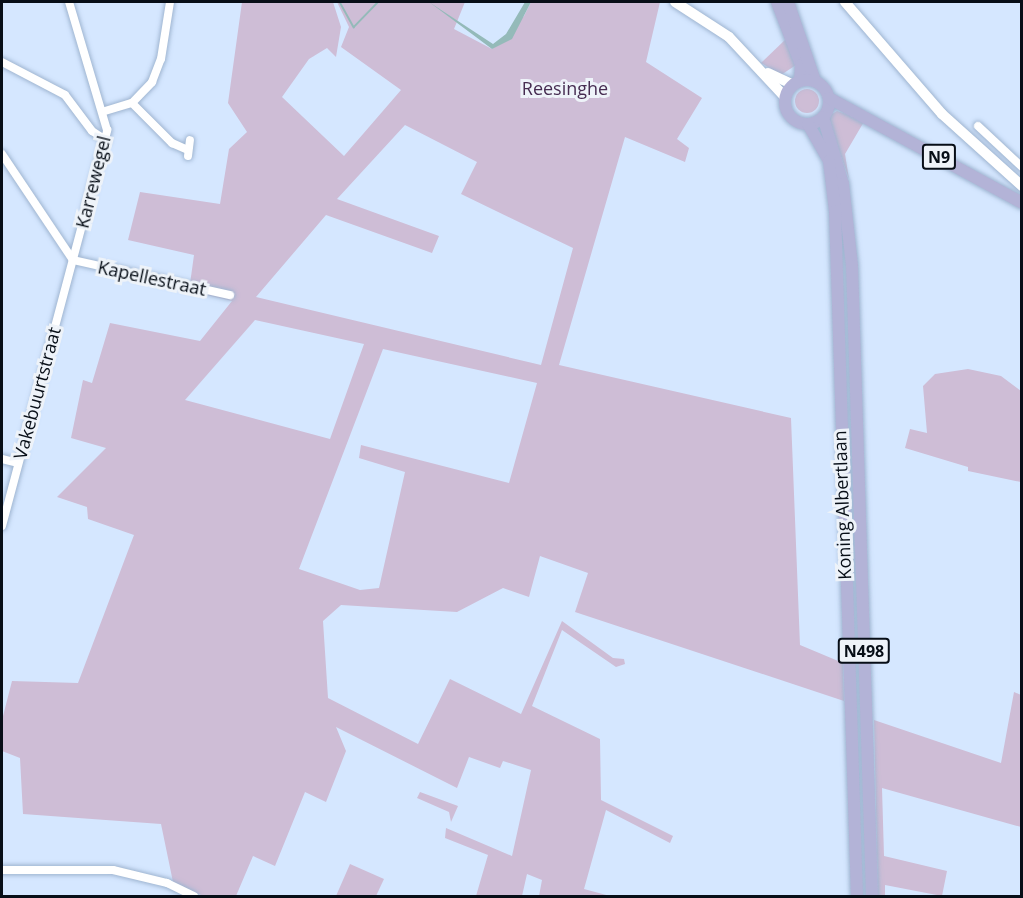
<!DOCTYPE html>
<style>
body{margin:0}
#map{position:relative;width:1023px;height:898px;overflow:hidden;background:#d5e7ff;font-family:"Open Sans",sans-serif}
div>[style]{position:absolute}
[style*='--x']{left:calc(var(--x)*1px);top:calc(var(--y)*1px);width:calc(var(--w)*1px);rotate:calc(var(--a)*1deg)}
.green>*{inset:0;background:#cebdd6}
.round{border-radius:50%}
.water>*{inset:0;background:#94bab9}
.stream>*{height:1.5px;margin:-0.75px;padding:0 0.75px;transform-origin:0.75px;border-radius:0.75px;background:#94bab9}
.roads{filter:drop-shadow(0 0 2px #9fb5d1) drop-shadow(0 0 2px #9fb5d1)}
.street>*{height:8px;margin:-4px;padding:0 4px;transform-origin:4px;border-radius:4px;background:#fff}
.secondary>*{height:10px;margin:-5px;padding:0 5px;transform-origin:5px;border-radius:5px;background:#fff}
.primary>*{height:12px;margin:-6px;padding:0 6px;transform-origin:6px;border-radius:6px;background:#b3b3d7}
.primary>.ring{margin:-6px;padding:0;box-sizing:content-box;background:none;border:12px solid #b3b3d7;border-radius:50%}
span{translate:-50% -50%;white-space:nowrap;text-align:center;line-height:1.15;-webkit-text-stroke:6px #eef3f9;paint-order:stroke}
.shield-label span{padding:2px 4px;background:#eef3f9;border:2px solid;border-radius:4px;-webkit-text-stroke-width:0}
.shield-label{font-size:16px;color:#070e17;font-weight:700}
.park-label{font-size:18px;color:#462c51}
.street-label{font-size:18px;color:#070e17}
.frame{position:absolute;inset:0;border:3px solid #070e17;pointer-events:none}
</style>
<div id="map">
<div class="green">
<div style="clip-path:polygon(evenodd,242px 2px,333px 2px,341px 27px,336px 57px,327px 48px,309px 59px,282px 97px,344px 156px,401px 90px,341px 47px,349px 27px,337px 2px,465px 2px,454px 29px,492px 49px,524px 16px,531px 2px,660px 2px,646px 62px,702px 98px,677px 139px,689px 148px,685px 162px,625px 137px,559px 365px,791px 418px,800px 645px,843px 663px,844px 701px,575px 612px,588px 573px,540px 556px,529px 597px,503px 588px,457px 612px,341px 605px,323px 621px,328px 698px,418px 744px,450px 679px,521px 714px,562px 621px,613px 658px,624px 659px,625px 664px,616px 667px,562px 630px,532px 706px,600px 739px,601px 800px,673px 836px,670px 843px,606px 810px,584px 889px,610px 896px,539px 896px,542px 880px,527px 874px,522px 896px,476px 896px,488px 855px,445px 838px,446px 828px,512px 856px,531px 770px,503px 761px,500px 768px,469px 757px,457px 788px,336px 727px,346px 751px,326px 802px,305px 792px,275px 866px,253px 856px,236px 896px,203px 896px,173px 882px,161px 824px,23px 814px,20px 758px,2px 751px,2px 720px,12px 681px,78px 683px,134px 535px,88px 519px,87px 507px,57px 497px,106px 448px,71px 438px,83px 380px,92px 383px,110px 323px,200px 341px,232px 301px,189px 291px,194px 255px,128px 240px,140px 192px,220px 204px,229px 149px,247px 132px,228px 103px,242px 2px,405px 125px,477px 162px,461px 194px,573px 248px,541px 365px,256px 297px,326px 215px,432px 253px,439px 236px,337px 199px,405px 125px,242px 2px,255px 320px,364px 344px,330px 439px,185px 400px,255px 320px,242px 2px,383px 349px,537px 383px,509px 483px,361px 445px,359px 458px,405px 472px,379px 588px,360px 590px,299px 569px,383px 349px)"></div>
<div style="clip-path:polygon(787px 38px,796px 65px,781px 75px,761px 63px)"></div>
<div class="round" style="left:795px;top:89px;width:24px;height:24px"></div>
<div style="clip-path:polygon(837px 111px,865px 120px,845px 154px,849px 179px,827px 117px)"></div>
<div style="clip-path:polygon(968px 369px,1001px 376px,1021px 391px,1021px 482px,968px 471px,968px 467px,905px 448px,910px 429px,927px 433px,923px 386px,935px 374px)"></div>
<div style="clip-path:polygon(1014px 692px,1021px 695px,1021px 827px,882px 788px,884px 856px,947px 871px,942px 896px,885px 885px,885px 896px,878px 896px,874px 720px,1001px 763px)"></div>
<div style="clip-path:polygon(420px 792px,458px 806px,451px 822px,449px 812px,417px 798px)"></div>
<div style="clip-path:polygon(350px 864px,384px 879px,376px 896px,336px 896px)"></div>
</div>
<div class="water">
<div style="clip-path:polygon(429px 2px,493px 44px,506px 34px,525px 2px,531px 2px,512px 39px,492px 49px)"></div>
</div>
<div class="stream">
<div style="--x:340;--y:2;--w:29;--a:61"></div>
<div style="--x:354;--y:27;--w:35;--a:-46"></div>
</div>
<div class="roads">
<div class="street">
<div style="--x:2;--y:62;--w:71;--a:27.6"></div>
<div style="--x:65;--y:95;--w:45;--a:53.1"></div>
<div style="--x:92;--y:131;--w:17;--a:33"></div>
<div style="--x:132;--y:103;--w:57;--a:45"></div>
<div style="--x:172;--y:143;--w:17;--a:24"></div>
<div style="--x:105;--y:111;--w:28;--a:-17"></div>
<div style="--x:132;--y:103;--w:29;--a:-46"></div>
<div style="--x:152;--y:82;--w:25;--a:-69"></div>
<div style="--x:161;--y:59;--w:58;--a:-81"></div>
<div style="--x:978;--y:126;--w:60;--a:43"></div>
<div style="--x:2;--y:154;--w:128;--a:56.2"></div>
<div style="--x:188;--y:156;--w:16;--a:-83"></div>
<div style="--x:73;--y:260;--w:161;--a:12.6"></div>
<div style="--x:2;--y:459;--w:16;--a:14"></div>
<div style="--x:2;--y:526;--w:410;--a:-75.1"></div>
<div style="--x:107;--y:130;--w:134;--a:-106.5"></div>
<div style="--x:2;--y:870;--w:111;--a:0"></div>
<div style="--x:113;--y:870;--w:56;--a:13.5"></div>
<div style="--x:167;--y:883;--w:30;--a:26"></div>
</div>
<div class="secondary">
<div style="--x:675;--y:2;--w:64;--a:32.9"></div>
<div style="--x:729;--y:37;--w:82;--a:47"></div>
<div style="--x:845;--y:2;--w:148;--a:49.1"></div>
<div style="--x:942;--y:114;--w:108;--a:42"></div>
<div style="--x:768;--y:73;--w:26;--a:25"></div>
</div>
<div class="primary">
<div style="--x:777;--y:2;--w:67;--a:69.1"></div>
<div style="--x:801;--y:65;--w:15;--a:94"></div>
<div style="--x:788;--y:2;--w:83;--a:71.1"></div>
<div class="ring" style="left:785px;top:80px;width:32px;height:32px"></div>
<div style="--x:829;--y:98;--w:220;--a:28.5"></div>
<div style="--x:823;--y:117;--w:70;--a:73.4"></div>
<div style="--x:843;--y:184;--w:82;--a:83.7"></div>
<div style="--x:852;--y:266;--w:630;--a:88.18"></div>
<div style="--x:808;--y:124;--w:43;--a:60.4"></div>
<div style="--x:829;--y:161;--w:50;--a:83.2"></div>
<div style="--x:835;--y:211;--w:685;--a:88.16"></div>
</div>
</div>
<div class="shield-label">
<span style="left:939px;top:157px">N9</span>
<span style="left:864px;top:651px">N498</span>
</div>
<div class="park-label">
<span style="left:565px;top:88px">Reesinghe</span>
</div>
<div class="street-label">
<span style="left:93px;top:182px;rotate:-76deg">Karrewegel</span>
<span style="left:152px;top:278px;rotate:12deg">Kapellestraat</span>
<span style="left:37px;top:393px;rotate:-75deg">Vakebuurtstraat</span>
<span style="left:842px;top:505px;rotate:-92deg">Koning Albertlaan</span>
</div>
<div class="frame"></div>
</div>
